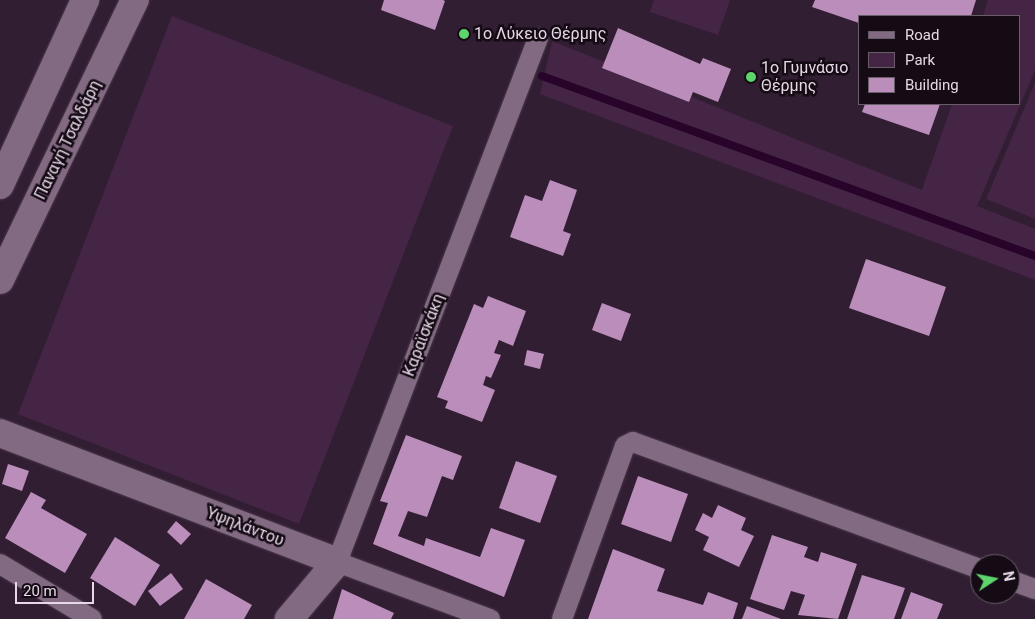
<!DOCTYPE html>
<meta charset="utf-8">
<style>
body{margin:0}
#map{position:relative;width:1035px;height:619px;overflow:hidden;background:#321e33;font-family:Roboto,sans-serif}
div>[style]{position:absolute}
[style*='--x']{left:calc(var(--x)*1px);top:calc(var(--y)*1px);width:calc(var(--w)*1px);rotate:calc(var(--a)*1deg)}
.green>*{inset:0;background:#452546}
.stream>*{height:8px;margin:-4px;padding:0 4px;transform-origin:4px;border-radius:4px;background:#28032a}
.building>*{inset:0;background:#ba8dbb}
.roads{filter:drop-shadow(0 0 1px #4a394b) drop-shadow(0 0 1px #4a394b)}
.street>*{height:20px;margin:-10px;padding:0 10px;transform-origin:10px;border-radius:10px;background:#836a83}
.secondary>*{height:28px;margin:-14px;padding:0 14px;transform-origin:14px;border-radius:14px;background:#836a83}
.dots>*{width:14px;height:14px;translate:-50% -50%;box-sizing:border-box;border:2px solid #150b15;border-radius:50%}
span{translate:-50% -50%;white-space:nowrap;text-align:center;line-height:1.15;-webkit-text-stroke:5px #150b15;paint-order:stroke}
.poi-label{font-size:16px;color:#e6d8e6}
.left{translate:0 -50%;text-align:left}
.street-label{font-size:16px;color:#e6d8e6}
.legend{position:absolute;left:858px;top:15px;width:162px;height:90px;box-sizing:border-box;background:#150b15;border:1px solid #695d69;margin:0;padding:6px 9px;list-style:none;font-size:15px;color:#e6d8e6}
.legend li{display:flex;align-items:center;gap:10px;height:25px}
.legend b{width:25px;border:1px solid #695d69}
.north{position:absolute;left:970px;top:554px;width:50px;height:50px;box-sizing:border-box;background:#150b15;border:1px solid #695d69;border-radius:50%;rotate:79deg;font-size:14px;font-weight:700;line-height:20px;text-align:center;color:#e6d8e6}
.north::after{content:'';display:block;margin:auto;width:18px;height:22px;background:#5dd56c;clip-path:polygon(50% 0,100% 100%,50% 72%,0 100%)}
.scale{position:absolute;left:15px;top:582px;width:79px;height:22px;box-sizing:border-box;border:2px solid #e6d8e6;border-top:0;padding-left:6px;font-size:15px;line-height:18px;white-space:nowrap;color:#e6d8e6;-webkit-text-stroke:4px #150b15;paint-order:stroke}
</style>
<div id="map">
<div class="green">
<div style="clip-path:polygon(654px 0,730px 0,718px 35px,650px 12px)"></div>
<div style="clip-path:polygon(988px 0,1035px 0,1035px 70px,977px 206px,1035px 229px,1035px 280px,540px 94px,552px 41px,922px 190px,952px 104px,1019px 104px,1019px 16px,983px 16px)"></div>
<div style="clip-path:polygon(172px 16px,453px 126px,299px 524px,18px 414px)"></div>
<div style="clip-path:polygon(1035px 83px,1035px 219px,986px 199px)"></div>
</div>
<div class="stream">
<div style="--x:542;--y:76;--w:525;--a:20.06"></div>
</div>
<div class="building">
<div style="clip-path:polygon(384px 0,443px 0,445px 1px,435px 30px,381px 10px)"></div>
<div style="clip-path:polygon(815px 0,976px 0,971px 16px,859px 16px,859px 23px,812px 7px)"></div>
<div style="clip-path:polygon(618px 28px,700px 64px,703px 58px,731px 69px,718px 102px,693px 92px,689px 102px,602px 68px)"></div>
<div style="clip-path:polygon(865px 104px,940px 104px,929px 135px,862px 112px)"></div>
<div style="clip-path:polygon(550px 180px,577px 190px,563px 231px,571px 234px,563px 256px,510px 237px,525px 195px,542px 201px)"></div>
<div style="clip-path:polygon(866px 259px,946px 287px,929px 336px,849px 308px)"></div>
<div style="clip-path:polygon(488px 296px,526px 311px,513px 346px,499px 340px,494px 353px,501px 355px,491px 378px,486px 376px,483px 385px,495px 390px,482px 422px,445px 408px,448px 401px,437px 397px,474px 304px,483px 308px)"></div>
<div style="clip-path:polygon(602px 303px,631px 314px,621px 341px,592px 330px)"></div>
<div style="clip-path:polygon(527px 350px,544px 354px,540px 369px,524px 365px)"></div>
<div style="clip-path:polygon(406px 435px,462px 456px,453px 480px,442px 476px,427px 517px,408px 511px,398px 536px,424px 546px,426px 538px,480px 557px,491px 528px,525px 540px,504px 597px,373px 544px,388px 503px,380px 501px)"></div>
<div style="clip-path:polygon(516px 461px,557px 476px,540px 523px,499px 508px)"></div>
<div style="clip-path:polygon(8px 464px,29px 471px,22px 491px,2px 484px)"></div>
<div style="clip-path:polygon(638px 476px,688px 494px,671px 542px,621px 524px)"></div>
<div style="clip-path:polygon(31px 492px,46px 500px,41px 508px,87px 534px,65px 573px,5px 538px)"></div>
<div style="clip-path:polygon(718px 505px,746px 518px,741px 530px,754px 536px,739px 567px,703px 550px,709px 537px,695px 530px,703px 513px,712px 518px)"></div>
<div style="clip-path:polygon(176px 521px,191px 534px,181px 545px,167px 532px)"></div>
<div style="clip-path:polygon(772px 535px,808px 547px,804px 557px,818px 562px,821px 552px,857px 564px,838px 619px,798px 615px,805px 595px,791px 591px,784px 610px,750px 599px)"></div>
<div style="clip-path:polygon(115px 537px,160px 565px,135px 606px,90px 578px)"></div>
<div style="clip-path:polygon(613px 549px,665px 569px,657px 591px,703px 605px,708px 592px,738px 603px,733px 619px,588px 619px)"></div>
<div style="clip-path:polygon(171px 573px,183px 589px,160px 606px,148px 591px)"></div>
<div style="clip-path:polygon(862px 575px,905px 588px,894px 619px,847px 619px)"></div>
<div style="clip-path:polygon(206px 579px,252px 605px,244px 619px,184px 619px)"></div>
<div style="clip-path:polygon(342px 589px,394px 613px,391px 619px,333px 619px)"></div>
<div style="clip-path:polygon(911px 592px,943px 604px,937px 619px,901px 619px)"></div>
<div style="clip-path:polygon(747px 606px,781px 619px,742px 619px)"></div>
</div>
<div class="roads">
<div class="street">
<div style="--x:0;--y:564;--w:107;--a:30.9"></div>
<div style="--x:1010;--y:580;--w:27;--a:20"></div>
<div style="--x:490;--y:619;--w:163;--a:-159.6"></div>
<div style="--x:337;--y:562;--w:561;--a:-69.01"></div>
<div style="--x:562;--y:619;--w:184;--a:-70"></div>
<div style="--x:625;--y:446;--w:9;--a:-27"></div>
<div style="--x:633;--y:442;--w:370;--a:20.1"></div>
</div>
<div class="secondary">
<div style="--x:0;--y:185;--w:204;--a:-65.3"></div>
<div style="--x:0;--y:280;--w:311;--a:-64.3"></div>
<div style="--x:0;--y:433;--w:361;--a:20.9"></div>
<div style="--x:337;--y:562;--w:75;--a:130.1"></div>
</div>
</div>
<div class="dots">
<div style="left:464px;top:34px;background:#5dd56c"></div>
<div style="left:751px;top:77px;background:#5dd56c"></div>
</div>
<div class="poi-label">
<span class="left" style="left:474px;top:34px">1ο Λύκειο Θέρμης</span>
<span class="left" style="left:761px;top:77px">1ο Γυμνάσιο<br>Θέρμης</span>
</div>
<div class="street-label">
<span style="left:68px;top:140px;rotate:-64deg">Παναγή Τσαλδάρη</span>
<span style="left:424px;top:335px;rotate:-69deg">Καραϊσκάκη</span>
<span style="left:245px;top:527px;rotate:21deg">Υψηλάντου</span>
</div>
<ul class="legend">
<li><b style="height:6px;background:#836a83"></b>Road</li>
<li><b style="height:14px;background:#452546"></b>Park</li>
<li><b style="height:14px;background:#ba8dbb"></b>Building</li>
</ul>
<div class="north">N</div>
<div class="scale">20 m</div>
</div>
